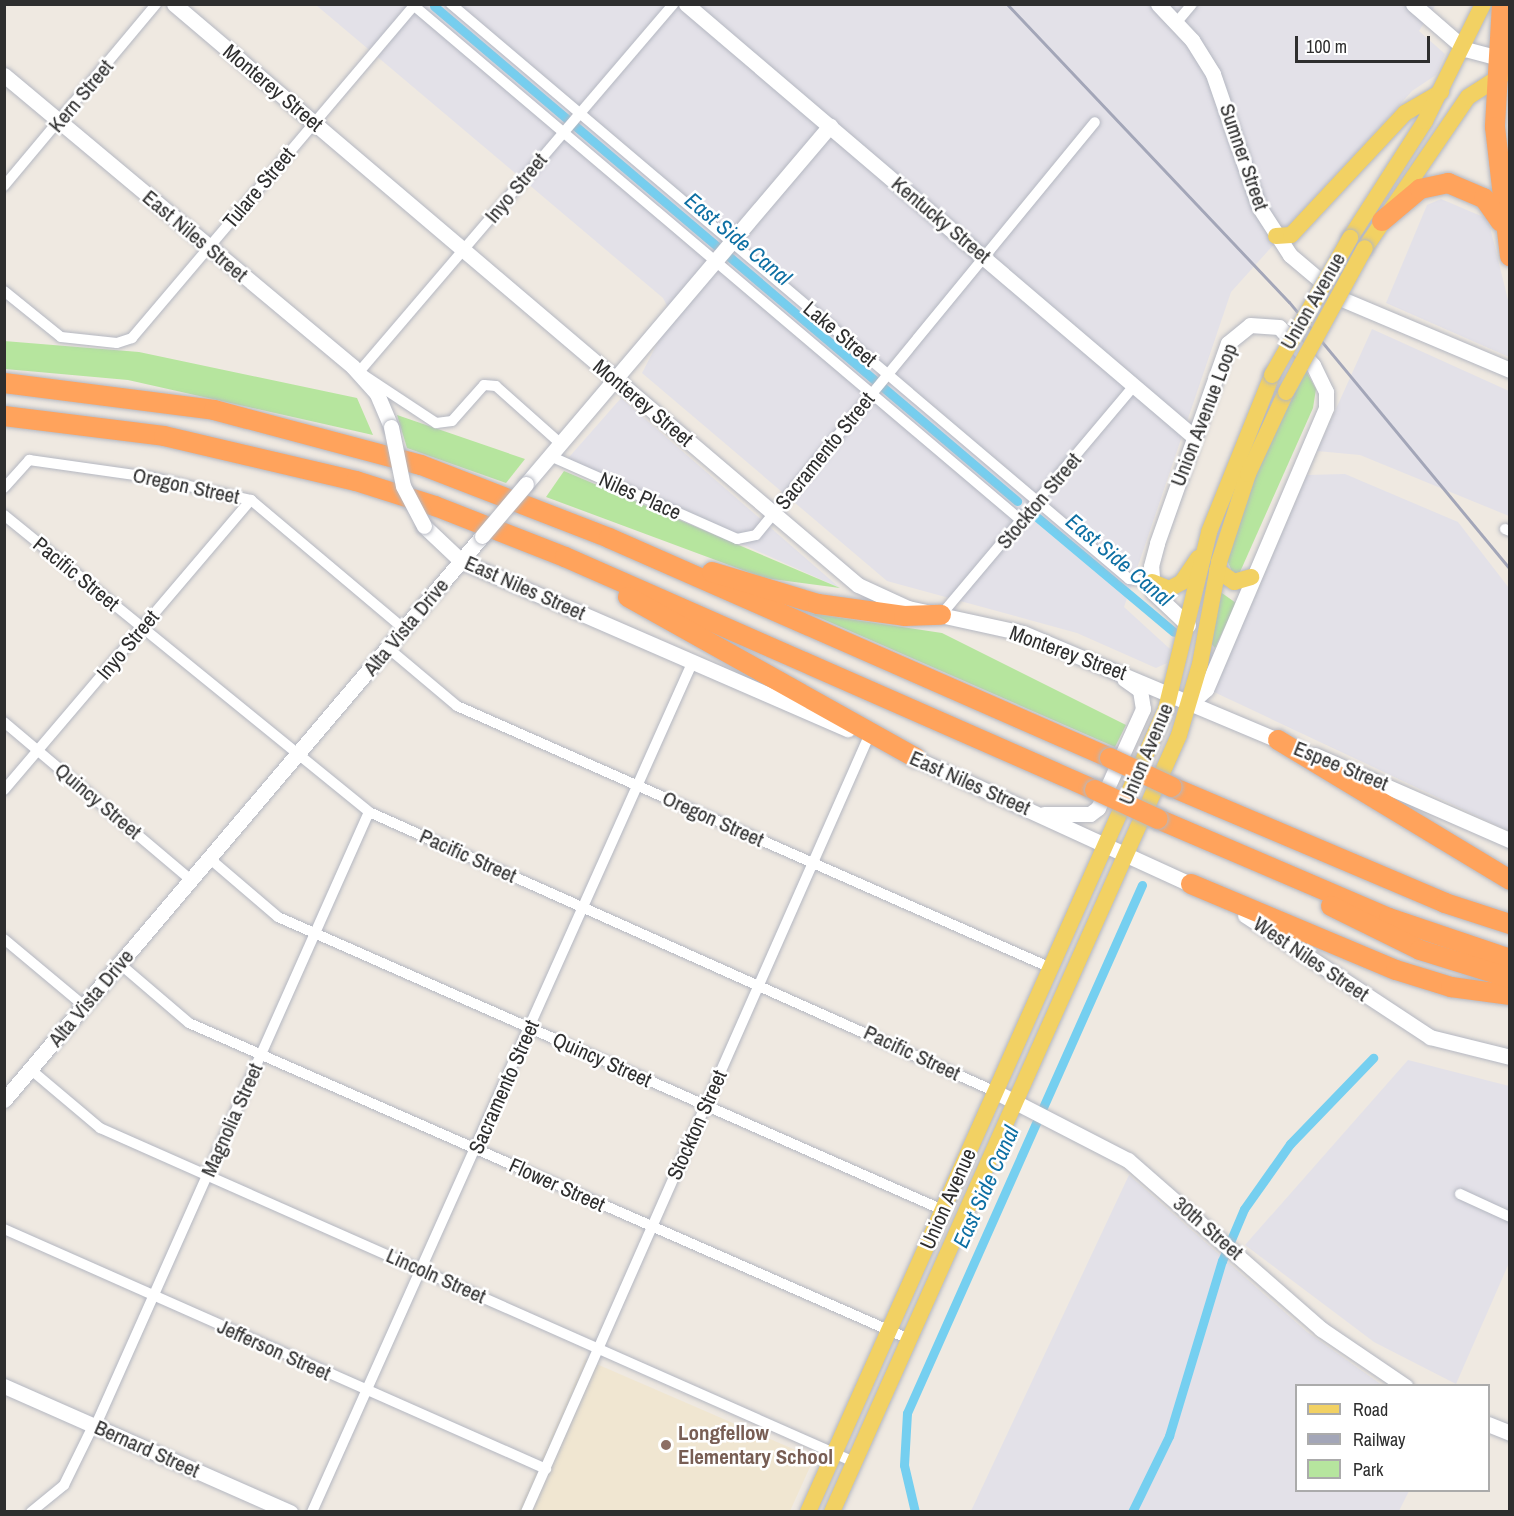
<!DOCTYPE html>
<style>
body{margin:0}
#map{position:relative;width:1514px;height:1516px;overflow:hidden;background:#efe9e1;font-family:"Archivo Narrow",sans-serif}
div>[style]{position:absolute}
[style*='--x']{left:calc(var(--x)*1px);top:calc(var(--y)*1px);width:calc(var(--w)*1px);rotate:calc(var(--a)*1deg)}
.industrial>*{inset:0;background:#e3e1e8}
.education>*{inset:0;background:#f0e6d1}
.green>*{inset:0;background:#b6e59e}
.canal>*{height:9px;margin:-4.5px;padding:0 4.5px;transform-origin:4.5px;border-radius:4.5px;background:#75cff0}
.roads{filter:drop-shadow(0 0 2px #b4b7c1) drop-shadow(0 0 2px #b4b7c1)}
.street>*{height:10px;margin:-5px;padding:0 5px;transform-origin:5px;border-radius:5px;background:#fff}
.secondary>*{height:15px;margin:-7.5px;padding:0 7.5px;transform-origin:7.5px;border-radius:7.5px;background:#fff}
.primary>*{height:16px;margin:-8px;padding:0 8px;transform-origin:8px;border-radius:8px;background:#f2d163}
.highway>*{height:20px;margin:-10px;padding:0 10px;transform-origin:10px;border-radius:10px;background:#ffa35c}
.rail>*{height:3px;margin:-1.5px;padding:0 1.5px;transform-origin:1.5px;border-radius:1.5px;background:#a3a6b8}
.bridges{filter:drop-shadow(0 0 2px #b4b7c1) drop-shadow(0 0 2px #b4b7c1)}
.secondary-bridge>*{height:15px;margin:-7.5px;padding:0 7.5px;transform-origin:7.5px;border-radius:7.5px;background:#fff}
.primary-bridge>*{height:16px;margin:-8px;padding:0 8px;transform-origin:8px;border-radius:8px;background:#f2d163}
.highway-bridge>*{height:20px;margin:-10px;padding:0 10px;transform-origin:10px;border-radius:10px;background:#ffa35c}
.dots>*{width:16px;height:16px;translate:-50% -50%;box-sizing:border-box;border:3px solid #fff;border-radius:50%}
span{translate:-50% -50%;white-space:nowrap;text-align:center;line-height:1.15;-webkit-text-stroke:5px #fff;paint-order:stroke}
.street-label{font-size:21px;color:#2e2e2e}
.education-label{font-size:21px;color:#785e54;font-weight:700}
.left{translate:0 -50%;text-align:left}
.water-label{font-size:22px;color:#0d6fa3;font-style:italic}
.frame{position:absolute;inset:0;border:6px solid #2e2e2e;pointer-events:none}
.legend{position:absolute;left:1295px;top:1384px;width:195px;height:108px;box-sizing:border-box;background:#fff;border:2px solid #ababab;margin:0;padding:8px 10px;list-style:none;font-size:18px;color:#2e2e2e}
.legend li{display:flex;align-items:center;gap:12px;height:30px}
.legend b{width:30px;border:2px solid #ababab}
.scale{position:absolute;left:1295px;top:36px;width:135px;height:27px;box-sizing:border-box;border:3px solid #2e2e2e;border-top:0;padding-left:8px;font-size:18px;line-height:21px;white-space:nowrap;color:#2e2e2e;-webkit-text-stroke:4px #fff;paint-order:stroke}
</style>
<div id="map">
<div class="industrial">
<div style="clip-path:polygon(1436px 4px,1419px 31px,1445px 54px,1436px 75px,1412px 91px,1231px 292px,1124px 607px,1170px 649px,1167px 663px,1156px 668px,1077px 633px,887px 581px,642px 373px,672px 315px,663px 298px,316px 5px)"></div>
<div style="clip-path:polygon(1441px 199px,1488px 219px,1509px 304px,1509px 357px,1386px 303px,1427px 205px)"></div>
<div style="clip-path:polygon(1372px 329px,1509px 391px,1509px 516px,1360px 455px,1317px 451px)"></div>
<div style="clip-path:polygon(621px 398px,840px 588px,563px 464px)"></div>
<div style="clip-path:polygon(1345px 474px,1458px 522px,1509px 588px,1509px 831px,1214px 692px,1307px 475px)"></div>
<div style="clip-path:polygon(1408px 1060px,1509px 1086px,1509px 1263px,1456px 1384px,1374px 1342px,1245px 1245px)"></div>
<div style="clip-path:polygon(1129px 1175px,1307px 1332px,1382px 1385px,1296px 1386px,1296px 1490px,1409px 1491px,1399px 1511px,971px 1511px)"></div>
</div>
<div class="education">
<div style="clip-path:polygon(585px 1359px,814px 1458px,790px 1511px,518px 1512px)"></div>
</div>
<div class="green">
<div style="clip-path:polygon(4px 341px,139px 352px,357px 398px,373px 435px,128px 380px,5px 369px)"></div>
<div style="clip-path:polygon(1306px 371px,1316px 389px,1313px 408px,1240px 572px,1233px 574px,1227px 560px,1261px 460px)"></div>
<div style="clip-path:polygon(397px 415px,525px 459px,506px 483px,407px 448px)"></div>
<div style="clip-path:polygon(564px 471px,840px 588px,764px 578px,546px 497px)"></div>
<div style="clip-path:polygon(1219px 591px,1236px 603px,1215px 648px,1210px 642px)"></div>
<div style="clip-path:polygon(809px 613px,942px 633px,1126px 725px,1115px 747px)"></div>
</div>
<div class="canal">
<div style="--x:434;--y:6;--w:765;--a:40.33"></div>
<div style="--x:1038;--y:518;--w:177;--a:40"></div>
<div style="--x:915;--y:1512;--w:48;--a:-103.2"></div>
<div style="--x:904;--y:1465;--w:52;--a:-86.7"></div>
<div style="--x:907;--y:1413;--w:578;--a:-66.01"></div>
<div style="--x:1132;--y:1512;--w:85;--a:-64"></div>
<div style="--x:1169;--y:1436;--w:183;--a:-73.2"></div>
<div style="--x:1222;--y:1261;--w:56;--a:-67.1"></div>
<div style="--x:1244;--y:1209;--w:80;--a:-54.7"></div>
<div style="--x:1290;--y:1144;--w:120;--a:-46"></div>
</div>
<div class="roads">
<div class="street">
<div style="--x:412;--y:4;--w:801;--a:40.29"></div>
<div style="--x:451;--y:4;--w:889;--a:40.3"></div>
<div style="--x:1129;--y:579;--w:23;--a:7"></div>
<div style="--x:1177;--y:22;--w:23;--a:-50"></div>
<div style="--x:4;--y:186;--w:237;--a:-50.1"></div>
<div style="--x:4;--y:291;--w:73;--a:38.9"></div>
<div style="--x:61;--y:337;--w:56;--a:6.1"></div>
<div style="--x:117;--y:343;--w:16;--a:-18"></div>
<div style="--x:132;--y:338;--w:438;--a:-49.7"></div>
<div style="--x:561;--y:444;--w:87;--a:-138.3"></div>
<div style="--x:496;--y:386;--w:12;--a:-175"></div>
<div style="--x:484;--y:385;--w:48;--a:131.6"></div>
<div style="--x:452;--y:421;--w:16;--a:173"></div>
<div style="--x:436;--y:423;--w:92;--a:-146.5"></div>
<div style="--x:359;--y:372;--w:484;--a:-49.5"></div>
<div style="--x:550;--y:456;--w:205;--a:23.9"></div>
<div style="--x:737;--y:539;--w:19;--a:-12"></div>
<div style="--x:756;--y:535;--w:534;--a:-50.62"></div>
<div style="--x:4;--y:488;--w:38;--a:-48"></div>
<div style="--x:29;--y:460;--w:121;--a:8.1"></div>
<div style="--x:149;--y:477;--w:105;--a:12.7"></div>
<div style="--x:251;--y:500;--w:200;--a:40.1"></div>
<div style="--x:4;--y:515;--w:471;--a:39.1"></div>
<div style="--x:369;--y:812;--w:687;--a:24.06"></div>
<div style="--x:1505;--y:529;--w:5;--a:22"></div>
<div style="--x:941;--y:615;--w:301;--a:-49.9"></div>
<div style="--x:388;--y:648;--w:90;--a:40"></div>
<div style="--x:457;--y:706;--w:649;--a:23.8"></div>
<div style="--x:4;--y:722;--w:245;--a:40.2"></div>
<div style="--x:4;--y:790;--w:381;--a:-49.6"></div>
<div style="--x:209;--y:858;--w:91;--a:40.5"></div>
<div style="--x:278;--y:917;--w:727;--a:23.78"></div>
<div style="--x:4;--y:939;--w:104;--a:39.9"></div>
<div style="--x:120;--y:964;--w:91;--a:40.5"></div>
<div style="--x:189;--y:1023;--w:786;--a:23.7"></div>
<div style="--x:30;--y:1069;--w:92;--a:40.1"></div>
<div style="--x:100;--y:1128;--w:825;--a:23.89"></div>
<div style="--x:1460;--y:1194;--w:55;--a:24.7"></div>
<div style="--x:4;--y:1229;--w:593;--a:23.88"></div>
<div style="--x:95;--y:1427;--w:673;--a:-65.99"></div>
<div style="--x:31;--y:1512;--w:43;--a:-39.3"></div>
<div style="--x:64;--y:1485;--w:66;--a:-63.8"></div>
<div style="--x:312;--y:1512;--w:932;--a:-65.88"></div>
<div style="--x:526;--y:1512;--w:846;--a:-66.16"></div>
</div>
<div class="secondary">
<div style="--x:174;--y:4;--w:897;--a:40.35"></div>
<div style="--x:858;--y:585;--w:55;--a:24.7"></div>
<div style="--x:908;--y:608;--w:118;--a:12.3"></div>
<div style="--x:1023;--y:633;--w:286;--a:22.8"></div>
<div style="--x:686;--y:4;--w:667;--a:40.44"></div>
<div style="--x:1158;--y:4;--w:50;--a:46.6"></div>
<div style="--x:1192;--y:40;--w:40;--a:58"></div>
<div style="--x:1213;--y:74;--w:141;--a:70.9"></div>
<div style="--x:1259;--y:207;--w:57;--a:57.1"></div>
<div style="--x:1290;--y:255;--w:68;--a:40.2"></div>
<div style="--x:1342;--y:299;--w:182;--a:22.9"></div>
<div style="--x:1413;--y:4;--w:69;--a:40.9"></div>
<div style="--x:1465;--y:49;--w:47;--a:14.9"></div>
<div style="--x:4;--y:75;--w:455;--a:39.9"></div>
<div style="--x:353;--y:367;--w:36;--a:48"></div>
<div style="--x:377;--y:394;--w:36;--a:67"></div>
<div style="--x:526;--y:484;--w:470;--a:-49.7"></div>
<div style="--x:424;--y:526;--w:51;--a:43.4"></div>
<div style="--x:461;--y:561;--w:422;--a:23.5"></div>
<div style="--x:1188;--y:625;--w:48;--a:-136.7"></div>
<div style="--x:1153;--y:592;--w:26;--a:-94"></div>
<div style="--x:1151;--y:566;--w:24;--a:-75"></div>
<div style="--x:1157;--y:543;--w:212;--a:-70.5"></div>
<div style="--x:1228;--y:343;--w:28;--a:-39"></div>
<div style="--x:1250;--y:325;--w:29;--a:4"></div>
<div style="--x:1279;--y:327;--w:51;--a:48.2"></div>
<div style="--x:1313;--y:365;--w:30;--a:64"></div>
<div style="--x:1326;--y:392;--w:16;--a:90"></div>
<div style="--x:1326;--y:408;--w:306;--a:113.1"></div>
<div style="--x:1206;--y:689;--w:21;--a:137"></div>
<div style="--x:906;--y:754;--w:324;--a:24.6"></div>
<div style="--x:1315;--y:755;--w:213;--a:23.6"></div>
<div style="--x:1044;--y:814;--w:46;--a:0"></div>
<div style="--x:1090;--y:814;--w:10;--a:-37"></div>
<div style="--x:1098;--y:808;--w:109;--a:-65.6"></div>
<div style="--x:1143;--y:709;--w:19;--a:-99"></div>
<div style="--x:1140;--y:690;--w:19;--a:-145"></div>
<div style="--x:1245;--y:915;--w:222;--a:33.4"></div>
<div style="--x:1430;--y:1037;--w:82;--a:14"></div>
<div style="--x:996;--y:1092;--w:148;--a:27.3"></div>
<div style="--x:1128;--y:1160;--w:257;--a:41.2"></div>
<div style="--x:1321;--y:1329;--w:102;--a:34.2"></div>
<div style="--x:4;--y:1100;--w:739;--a:-49.72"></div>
<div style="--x:4;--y:1386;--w:313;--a:23.8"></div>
<div style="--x:1488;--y:1424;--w:24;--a:22"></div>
</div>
<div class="primary">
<div style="--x:1276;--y:236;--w:15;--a:-4"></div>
<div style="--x:1291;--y:235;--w:167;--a:-46.9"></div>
<div style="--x:1405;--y:113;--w:42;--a:-30.3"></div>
<div style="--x:1350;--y:238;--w:139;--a:-57.3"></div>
<div style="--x:1425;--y:121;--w:131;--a:-63.6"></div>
<div style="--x:1365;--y:248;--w:183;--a:-55.7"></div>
<div style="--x:1468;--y:97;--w:50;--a:-32.7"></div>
<div style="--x:1217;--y:570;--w:21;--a:35"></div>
<div style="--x:1234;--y:582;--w:18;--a:-16"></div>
<div style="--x:1152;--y:582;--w:18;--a:22"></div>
<div style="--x:1169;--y:589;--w:15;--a:-28"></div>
<div style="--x:1182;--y:582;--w:29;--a:-56"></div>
<div style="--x:808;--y:1512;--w:879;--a:-65.97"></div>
<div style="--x:1166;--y:709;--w:182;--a:-76.3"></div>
<div style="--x:1209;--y:532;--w:169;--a:-68.1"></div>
<div style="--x:832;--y:1512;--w:851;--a:-65.93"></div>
<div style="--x:1179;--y:735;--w:74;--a:-73.5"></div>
<div style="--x:1200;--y:664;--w:104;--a:-79.4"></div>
<div style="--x:1219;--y:562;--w:93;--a:-71.8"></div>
<div style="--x:1248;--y:474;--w:90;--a:-65.1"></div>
</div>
<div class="highway">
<div style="--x:1502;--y:4;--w:123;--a:93.3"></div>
<div style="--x:1495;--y:127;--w:130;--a:83.4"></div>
<div style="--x:1382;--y:221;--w:50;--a:-40.1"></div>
<div style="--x:1420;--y:189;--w:29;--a:-12"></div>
<div style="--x:1448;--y:183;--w:39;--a:23"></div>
<div style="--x:1484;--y:198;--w:29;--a:55"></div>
<div style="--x:4;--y:383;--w:212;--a:7.3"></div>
<div style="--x:214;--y:410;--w:214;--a:14.9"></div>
<div style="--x:421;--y:465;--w:202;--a:21.2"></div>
<div style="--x:609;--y:538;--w:547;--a:23.71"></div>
<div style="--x:4;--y:416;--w:161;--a:7.1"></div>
<div style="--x:164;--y:436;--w:197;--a:13.2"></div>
<div style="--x:356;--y:481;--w:83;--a:17.6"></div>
<div style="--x:435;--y:506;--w:140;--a:21.4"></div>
<div style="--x:565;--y:557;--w:579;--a:23.73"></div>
<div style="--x:712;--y:572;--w:111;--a:16.8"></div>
<div style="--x:818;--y:604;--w:87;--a:7.9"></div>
<div style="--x:904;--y:616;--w:37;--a:-2"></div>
<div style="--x:628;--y:597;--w:330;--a:29.2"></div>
<div style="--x:1278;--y:740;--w:271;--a:31.1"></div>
<div style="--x:1172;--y:787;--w:297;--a:23"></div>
<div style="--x:1445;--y:903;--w:68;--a:17.9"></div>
<div style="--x:1158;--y:819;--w:251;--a:23.2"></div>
<div style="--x:1389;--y:918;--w:128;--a:18.7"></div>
<div style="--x:1191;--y:884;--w:222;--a:22.8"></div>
<div style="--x:1396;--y:970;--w:58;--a:17.2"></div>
<div style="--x:1451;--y:987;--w:60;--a:7.7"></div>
<div style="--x:1331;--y:906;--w:99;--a:26.3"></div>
<div style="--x:1420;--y:950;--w:94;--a:17.3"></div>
</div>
</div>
<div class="rail">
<div style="--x:1007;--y:4;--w:410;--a:46.6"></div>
<div style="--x:1289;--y:302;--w:347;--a:50.4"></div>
</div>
<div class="bridges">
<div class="secondary-bridge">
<div style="--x:391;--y:427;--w:60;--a:78.5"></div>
<div style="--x:403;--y:486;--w:45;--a:62.3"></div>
<div style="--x:482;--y:536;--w:68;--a:-49.8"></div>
</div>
<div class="primary-bridge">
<div style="--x:1272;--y:375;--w:158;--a:-60.3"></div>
<div style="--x:1286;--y:392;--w:164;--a:-61.3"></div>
</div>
<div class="highway-bridge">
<div style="--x:1110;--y:758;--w:68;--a:25.1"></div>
<div style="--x:1095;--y:790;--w:69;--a:24.7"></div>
</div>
</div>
<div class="dots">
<div style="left:666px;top:1445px;background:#8d6e63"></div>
</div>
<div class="street-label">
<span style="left:273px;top:88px;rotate:40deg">Monterey Street</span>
<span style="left:81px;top:96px;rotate:-50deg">Kern Street</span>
<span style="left:1244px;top:157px;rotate:71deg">Sumner Street</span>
<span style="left:259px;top:188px;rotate:-50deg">Tulare Street</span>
<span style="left:516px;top:188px;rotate:-50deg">Inyo Street</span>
<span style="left:941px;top:220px;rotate:40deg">Kentucky Street</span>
<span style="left:195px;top:236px;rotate:40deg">East Niles Street</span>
<span style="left:1313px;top:301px;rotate:-60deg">Union Avenue</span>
<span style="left:840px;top:334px;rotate:40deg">Lake Street</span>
<span style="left:643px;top:403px;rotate:40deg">Monterey Street</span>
<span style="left:1204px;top:415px;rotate:-69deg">Union Avenue Loop</span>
<span style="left:825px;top:451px;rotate:-51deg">Sacramento Street</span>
<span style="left:186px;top:486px;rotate:12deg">Oregon Street</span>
<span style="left:640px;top:496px;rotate:24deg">Niles Place</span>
<span style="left:1039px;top:501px;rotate:-50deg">Stockton Street</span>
<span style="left:76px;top:574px;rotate:39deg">Pacific Street</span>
<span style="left:525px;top:588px;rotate:24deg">East Niles Street</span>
<span style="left:406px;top:627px;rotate:-50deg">Alta Vista Drive</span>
<span style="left:128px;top:645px;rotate:-50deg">Inyo Street</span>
<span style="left:1068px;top:653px;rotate:20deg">Monterey Street</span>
<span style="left:1146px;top:754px;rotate:-67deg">Union Avenue</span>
<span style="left:1341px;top:766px;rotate:22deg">Espee Street</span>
<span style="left:970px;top:783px;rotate:24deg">East Niles Street</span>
<span style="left:98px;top:801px;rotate:40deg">Quincy Street</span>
<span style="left:713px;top:819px;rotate:24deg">Oregon Street</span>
<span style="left:468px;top:856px;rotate:24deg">Pacific Street</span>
<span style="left:1311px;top:959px;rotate:34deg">West Niles Street</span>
<span style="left:91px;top:998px;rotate:-50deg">Alta Vista Drive</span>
<span style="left:912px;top:1053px;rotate:25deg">Pacific Street</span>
<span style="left:602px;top:1060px;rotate:24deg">Quincy Street</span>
<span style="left:504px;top:1087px;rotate:-66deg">Sacramento Street</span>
<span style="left:232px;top:1120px;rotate:-66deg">Magnolia Street</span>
<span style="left:697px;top:1125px;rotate:-66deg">Stockton Street</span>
<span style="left:557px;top:1185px;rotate:24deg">Flower Street</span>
<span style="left:948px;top:1199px;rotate:-66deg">Union Avenue</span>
<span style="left:1208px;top:1228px;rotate:41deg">30th Street</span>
<span style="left:436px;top:1276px;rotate:24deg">Lincoln Street</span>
<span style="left:274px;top:1350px;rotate:24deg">Jefferson Street</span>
<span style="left:147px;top:1449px;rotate:24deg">Bernard Street</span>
</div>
<div class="education-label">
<span class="left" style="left:678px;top:1445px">Longfellow<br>Elementary School</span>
</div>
<div class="water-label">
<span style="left:738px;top:239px;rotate:40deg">East Side Canal</span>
<span style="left:1119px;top:560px;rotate:40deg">East Side Canal</span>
<span style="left:986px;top:1187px;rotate:-66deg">East Side Canal</span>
</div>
<div class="frame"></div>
<ul class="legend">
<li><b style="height:8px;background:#f2d163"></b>Road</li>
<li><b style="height:8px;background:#a3a6b8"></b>Railway</li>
<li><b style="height:16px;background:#b6e59e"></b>Park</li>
</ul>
<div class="scale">100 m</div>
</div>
